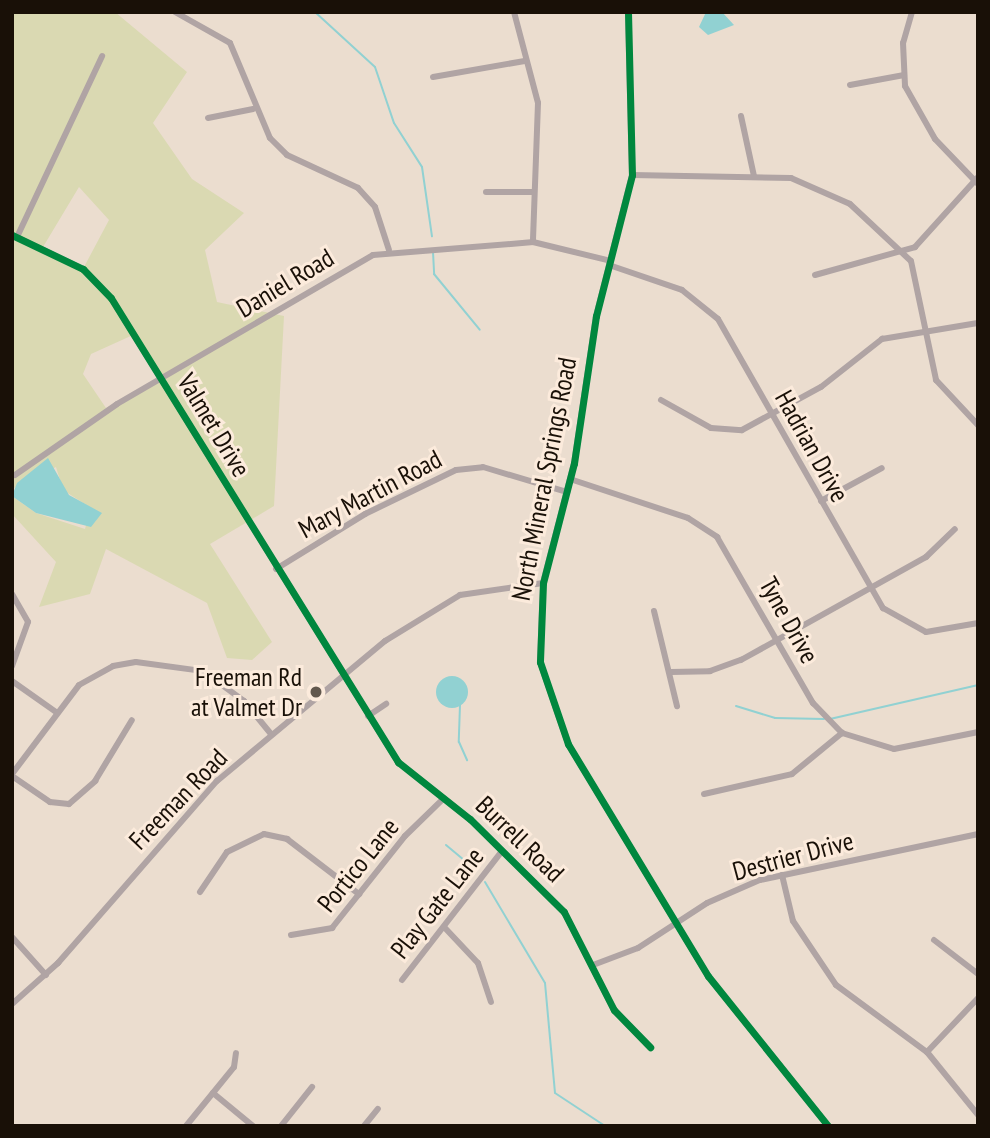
<!DOCTYPE html>
<style>
body{margin:0}
#map{position:relative;width:990px;height:1138px;overflow:hidden;background:#ebddcf;font-family:"PT Sans Narrow",sans-serif}
div>[style]{position:absolute}
[style*='--x']{left:calc(var(--x)*1px);top:calc(var(--y)*1px);width:calc(var(--w)*1px);rotate:calc(var(--a)*1deg)}
.green>*{inset:0;background:#dad9b2}
.water>*{inset:0;background:#91d1d2}
.round{border-radius:50%}
.stream>*{height:2px;margin:-1px;padding:0 1px;transform-origin:1px;border-radius:1px;background:#91d1d2}
.minor>*{height:6px;margin:-3px;padding:0 3px;transform-origin:3px;border-radius:3px;background:#b0a4a4}
.cycleway>*{height:7px;margin:-3.5px;padding:0 3.5px;transform-origin:3.5px;border-radius:3.5px;background:#00873e}
.dots>*{width:19px;height:19px;translate:-50% -50%;box-sizing:border-box;border:4px solid #fcebdc;border-radius:50%}
span{translate:-50% -50%;white-space:nowrap;text-align:center;line-height:1.15;-webkit-text-stroke:6px #fcebdc;paint-order:stroke}
.street-label{font-size:26px;color:#191007}
.poi-label{font-size:26px;color:#191007}
.right{translate:-100% -50%;text-align:right}
.frame{position:absolute;inset:0;border:14px solid #191007;pointer-events:none}
</style>
<div id="map">
<div class="green">
<div style="clip-path:polygon(evenodd,12px 12px,115px 12px,187px 72px,153px 123px,192px 179px,244px 213px,205px 250px,217px 302px,284px 316px,274px 506px,210px 544px,272px 642px,252px 660px,227px 658px,207px 603px,106px 549px,90px 594px,39px 607px,56px 562px,12px 514px,12px 496px,36px 513px,85px 529px,91px 508px,63px 490px,56px 467px,12px 489px,12px 12px,79px 187px,109px 220px,84px 267px,43px 247px,79px 187px,12px 12px,133px 335px,159px 378px,106px 408px,83px 374px,91px 354px,133px 335px)"></div>
</div>
<div class="water">
<div style="clip-path:polygon(706px 12px,722px 12px,734px 25px,708px 35px,699px 27px)"></div>
<div style="clip-path:polygon(48px 458px,69px 495px,102px 513px,91px 527px,36px 513px,12px 496px,17px 483px)"></div>
<div class="round" style="left:436px;top:676px;width:32px;height:32px"></div>
</div>
<div class="stream">
<div style="--x:315;--y:12;--w:81;--a:42.5"></div>
<div style="--x:375;--y:67;--w:59;--a:71.3"></div>
<div style="--x:394;--y:123;--w:52;--a:57.5"></div>
<div style="--x:422;--y:167;--w:70;--a:81.8"></div>
<div style="--x:433;--y:252;--w:22;--a:87"></div>
<div style="--x:434;--y:274;--w:72;--a:50.6"></div>
<div style="--x:460;--y:705;--w:37;--a:92"></div>
<div style="--x:459;--y:742;--w:20;--a:66"></div>
<div style="--x:736;--y:706;--w:41;--a:17.1"></div>
<div style="--x:775;--y:718;--w:49;--a:1.2"></div>
<div style="--x:830;--y:719;--w:152;--a:-12.9"></div>
<div style="--x:446;--y:845;--w:34;--a:40"></div>
<div style="--x:485;--y:882;--w:117;--a:59.3"></div>
<div style="--x:545;--y:983;--w:110;--a:84.8"></div>
<div style="--x:555;--y:1093;--w:60;--a:33.4"></div>
</div>
<div class="minor">
<div style="--x:175;--y:12;--w:63;--a:29.4"></div>
<div style="--x:230;--y:43;--w:103;--a:67.2"></div>
<div style="--x:270;--y:138;--w:24;--a:45"></div>
<div style="--x:287;--y:155;--w:78;--a:24.9"></div>
<div style="--x:358;--y:188;--w:25;--a:48"></div>
<div style="--x:375;--y:207;--w:45;--a:72"></div>
<div style="--x:514;--y:12;--w:94;--a:75.2"></div>
<div style="--x:538;--y:103;--w:139;--a:92.1"></div>
<div style="--x:628;--y:12;--w:163;--a:88.6"></div>
<div style="--x:632;--y:175;--w:146;--a:104.3"></div>
<div style="--x:596;--y:316;--w:149;--a:98.5"></div>
<div style="--x:574;--y:463;--w:124;--a:104.5"></div>
<div style="--x:543;--y:583;--w:79;--a:92.2"></div>
<div style="--x:540;--y:662;--w:87;--a:71.1"></div>
<div style="--x:568;--y:744;--w:271;--a:58.9"></div>
<div style="--x:708;--y:976;--w:192;--a:51.3"></div>
<div style="--x:912;--y:12;--w:32;--a:106"></div>
<div style="--x:903;--y:43;--w:43;--a:87.3"></div>
<div style="--x:905;--y:86;--w:61;--a:60.5"></div>
<div style="--x:935;--y:139;--w:61;--a:46.3"></div>
<div style="--x:433;--y:77;--w:93;--a:-9.9"></div>
<div style="--x:850;--y:85;--w:55;--a:-10.5"></div>
<div style="--x:741;--y:116;--w:61;--a:77.8"></div>
<div style="--x:208;--y:118;--w:46;--a:-11.3"></div>
<div style="--x:632;--y:175;--w:159;--a:1.1"></div>
<div style="--x:791;--y:178;--w:64;--a:23.8"></div>
<div style="--x:850;--y:204;--w:83;--a:43.1"></div>
<div style="--x:911;--y:261;--w:122;--a:78.1"></div>
<div style="--x:936;--y:380;--w:62;--a:47"></div>
<div style="--x:486;--y:192;--w:46;--a:0"></div>
<div style="--x:12;--y:235;--w:79;--a:25.6"></div>
<div style="--x:83;--y:269;--w:40;--a:46"></div>
<div style="--x:111;--y:298;--w:546;--a:58.26"></div>
<div style="--x:398;--y:762;--w:92;--a:38.4"></div>
<div style="--x:470;--y:819;--w:132;--a:44.7"></div>
<div style="--x:564;--y:912;--w:110;--a:63"></div>
<div style="--x:614;--y:1010;--w:52;--a:45.8"></div>
<div style="--x:17;--y:237;--w:200;--a:-64.8"></div>
<div style="--x:609;--y:265;--w:77;--a:18.9"></div>
<div style="--x:682;--y:290;--w:46;--a:38.9"></div>
<div style="--x:718;--y:319;--w:333;--a:60.3"></div>
<div style="--x:883;--y:608;--w:49;--a:29.2"></div>
<div style="--x:926;--y:632;--w:53;--a:-9.8"></div>
<div style="--x:815;--y:275;--w:104;--a:-15.6"></div>
<div style="--x:915;--y:247;--w:94;--a:-48"></div>
<div style="--x:661;--y:400;--w:57;--a:29.2"></div>
<div style="--x:711;--y:428;--w:31;--a:4"></div>
<div style="--x:742;--y:430;--w:90;--a:-28.6"></div>
<div style="--x:821;--y:387;--w:78;--a:-38.2"></div>
<div style="--x:882;--y:339;--w:97;--a:-9.5"></div>
<div style="--x:15;--y:475;--w:124;--a:-34.8"></div>
<div style="--x:117;--y:404;--w:296;--a:-30.2"></div>
<div style="--x:373;--y:255;--w:161;--a:-4.6"></div>
<div style="--x:533;--y:242;--w:80;--a:13.7"></div>
<div style="--x:570;--y:479;--w:124;--a:18.3"></div>
<div style="--x:688;--y:518;--w:35;--a:33"></div>
<div style="--x:717;--y:537;--w:192;--a:60"></div>
<div style="--x:813;--y:703;--w:42;--a:46"></div>
<div style="--x:842;--y:733;--w:54;--a:17.1"></div>
<div style="--x:894;--y:749;--w:86;--a:-11.4"></div>
<div style="--x:821;--y:501;--w:69;--a:-28.4"></div>
<div style="--x:276;--y:569;--w:105;--a:-31.7"></div>
<div style="--x:365;--y:514;--w:101;--a:-25.8"></div>
<div style="--x:456;--y:470;--w:27;--a:-6"></div>
<div style="--x:483;--y:467;--w:88;--a:16.6"></div>
<div style="--x:12;--y:594;--w:32;--a:60"></div>
<div style="--x:28;--y:622;--w:47;--a:110"></div>
<div style="--x:654;--y:611;--w:98;--a:76.4"></div>
<div style="--x:671;--y:672;--w:39;--a:-1"></div>
<div style="--x:710;--y:671;--w:33;--a:-20"></div>
<div style="--x:741;--y:660;--w:212;--a:-29.1"></div>
<div style="--x:926;--y:557;--w:40;--a:-44"></div>
<div style="--x:12;--y:681;--w:54;--a:35.2"></div>
<div style="--x:368;--y:716;--w:22;--a:-34"></div>
<div style="--x:12;--y:774;--w:111;--a:-53"></div>
<div style="--x:79;--y:685;--w:39;--a:-29"></div>
<div style="--x:113;--y:666;--w:23;--a:-10"></div>
<div style="--x:136;--y:662;--w:68;--a:7.7"></div>
<div style="--x:203;--y:671;--w:51;--a:36.2"></div>
<div style="--x:244;--y:701;--w:43;--a:50.7"></div>
<div style="--x:12;--y:776;--w:46;--a:34.4"></div>
<div style="--x:50;--y:802;--w:19;--a:6"></div>
<div style="--x:69;--y:804;--w:35;--a:-41"></div>
<div style="--x:95;--y:781;--w:71;--a:-58.8"></div>
<div style="--x:704;--y:794;--w:90;--a:-12.8"></div>
<div style="--x:792;--y:774;--w:65;--a:-39.4"></div>
<div style="--x:782;--y:875;--w:47;--a:76.6"></div>
<div style="--x:793;--y:921;--w:77;--a:56.1"></div>
<div style="--x:836;--y:985;--w:113;--a:36.4"></div>
<div style="--x:927;--y:1052;--w:81;--a:51"></div>
<div style="--x:200;--y:892;--w:48;--a:-56"></div>
<div style="--x:227;--y:852;--w:41;--a:-25.9"></div>
<div style="--x:264;--y:834;--w:24;--a:12"></div>
<div style="--x:287;--y:839;--w:91;--a:37.4"></div>
<div style="--x:445;--y:928;--w:48;--a:46.7"></div>
<div style="--x:478;--y:963;--w:41;--a:71.6"></div>
<div style="--x:291;--y:935;--w:42;--a:-9.7"></div>
<div style="--x:332;--y:928;--w:117;--a:-51.6"></div>
<div style="--x:405;--y:836;--w:54;--a:-44.3"></div>
<div style="--x:12;--y:937;--w:51;--a:48.2"></div>
<div style="--x:934;--y:940;--w:56;--a:37.7"></div>
<div style="--x:593;--y:965;--w:48;--a:-20.7"></div>
<div style="--x:638;--y:948;--w:82;--a:-33.1"></div>
<div style="--x:707;--y:903;--w:58;--a:-23.5"></div>
<div style="--x:760;--y:880;--w:223;--a:-11.9"></div>
<div style="--x:402;--y:980;--w:163;--a:-52.2"></div>
<div style="--x:12;--y:1004;--w:62;--a:-41.7"></div>
<div style="--x:58;--y:963;--w:242;--a:-48.9"></div>
<div style="--x:217;--y:781;--w:219;--a:-39.8"></div>
<div style="--x:385;--y:641;--w:88;--a:-31.5"></div>
<div style="--x:460;--y:595;--w:84;--a:-8.2"></div>
<div style="--x:927;--y:1052;--w:74;--a:-46.6"></div>
<div style="--x:213;--y:1093;--w:52;--a:39.5"></div>
<div style="--x:186;--y:1126;--w:76;--a:-50.9"></div>
<div style="--x:234;--y:1067;--w:14;--a:-82"></div>
<div style="--x:281;--y:1126;--w:50;--a:-51.5"></div>
<div style="--x:364;--y:1126;--w:22;--a:-51"></div>
</div>
<div class="cycleway">
<div style="--x:628;--y:12;--w:163;--a:88.6"></div>
<div style="--x:632;--y:175;--w:146;--a:104.3"></div>
<div style="--x:596;--y:316;--w:149;--a:98.5"></div>
<div style="--x:574;--y:463;--w:124;--a:104.5"></div>
<div style="--x:543;--y:583;--w:79;--a:92.2"></div>
<div style="--x:540;--y:662;--w:87;--a:71.1"></div>
<div style="--x:568;--y:744;--w:271;--a:58.9"></div>
<div style="--x:708;--y:976;--w:192;--a:51.3"></div>
<div style="--x:12;--y:235;--w:79;--a:25.6"></div>
<div style="--x:83;--y:269;--w:40;--a:46"></div>
<div style="--x:111;--y:298;--w:546;--a:58.26"></div>
<div style="--x:398;--y:762;--w:92;--a:38.4"></div>
<div style="--x:470;--y:819;--w:132;--a:44.7"></div>
<div style="--x:564;--y:912;--w:110;--a:63"></div>
<div style="--x:614;--y:1010;--w:52;--a:45.8"></div>
</div>
<div class="dots">
<div style="left:316px;top:692px;background:#62584d"></div>
</div>
<div class="street-label">
<span style="left:285px;top:283px;rotate:-31deg">Daniel Road</span>
<span style="left:214px;top:425px;rotate:59deg">Valmet Drive</span>
<span style="left:812px;top:446px;rotate:61deg">Hadrian Drive</span>
<span style="left:544px;top:479px;rotate:-79deg">North Mineral Springs Road</span>
<span style="left:370px;top:494px;rotate:-28deg">Mary Martin Road</span>
<span style="left:789px;top:620px;rotate:61deg">Tyne Drive</span>
<span style="left:178px;top:799px;rotate:-46deg">Freeman Road</span>
<span style="left:520px;top:839px;rotate:44deg">Burrell Road</span>
<span style="left:793px;top:856px;rotate:-15deg">Destrier Drive</span>
<span style="left:358px;top:865px;rotate:-51deg">Portico Lane</span>
<span style="left:437px;top:903px;rotate:-52deg">Play Gate Lane</span>
</div>
<div class="poi-label">
<span class="right" style="left:302px;top:692px">Freeman Rd<br>at Valmet Dr</span>
</div>
<div class="frame"></div>
</div>
